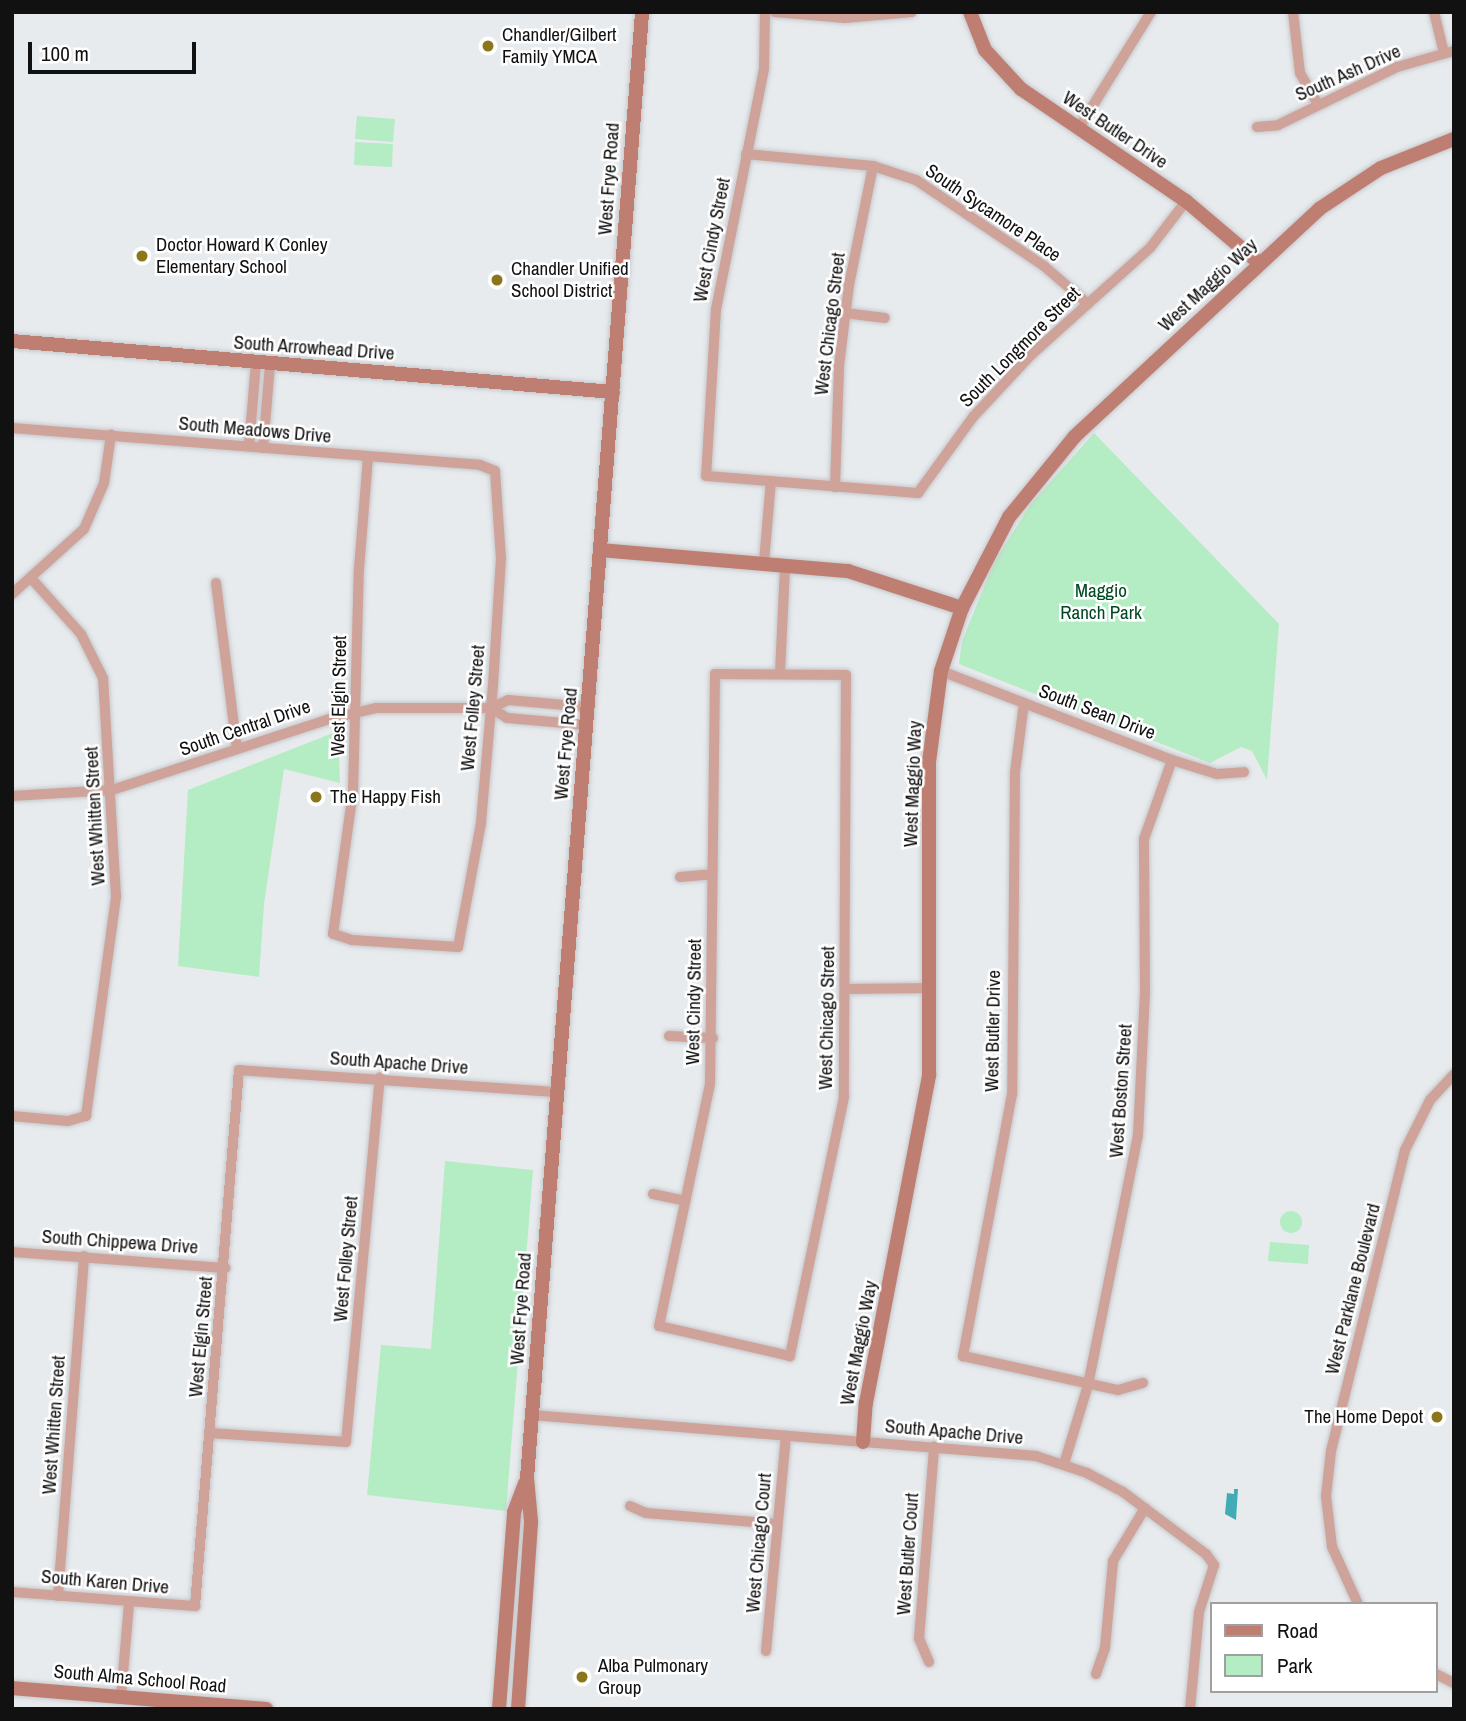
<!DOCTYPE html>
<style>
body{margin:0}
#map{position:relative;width:1466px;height:1721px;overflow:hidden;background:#e8ebee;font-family:"Archivo Narrow",sans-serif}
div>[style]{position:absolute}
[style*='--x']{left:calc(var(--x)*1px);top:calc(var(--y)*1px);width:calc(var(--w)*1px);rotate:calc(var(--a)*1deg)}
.green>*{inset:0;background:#b4ecc4}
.round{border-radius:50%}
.water>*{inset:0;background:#43abb5}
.roads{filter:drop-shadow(0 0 2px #c6c8cb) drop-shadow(0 0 2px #c6c8cb)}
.street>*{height:10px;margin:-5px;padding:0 5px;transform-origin:5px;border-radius:5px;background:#cfa39a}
.secondary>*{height:14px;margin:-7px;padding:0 7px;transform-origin:7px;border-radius:7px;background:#be7f72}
.dots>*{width:19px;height:19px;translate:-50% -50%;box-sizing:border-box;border:4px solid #fff;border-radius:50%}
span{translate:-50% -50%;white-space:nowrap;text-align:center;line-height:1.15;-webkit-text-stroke:5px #fff;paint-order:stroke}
.poi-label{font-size:19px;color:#111112}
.left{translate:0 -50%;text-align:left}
.right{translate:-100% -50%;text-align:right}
.street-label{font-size:19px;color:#111112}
.park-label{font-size:19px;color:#004723}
.frame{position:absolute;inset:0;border:14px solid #111112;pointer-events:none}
.legend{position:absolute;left:1210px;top:1602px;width:228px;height:91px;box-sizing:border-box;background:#fff;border:2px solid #a0a0a0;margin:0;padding:9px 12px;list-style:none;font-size:21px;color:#111112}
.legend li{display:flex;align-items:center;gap:14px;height:35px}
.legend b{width:35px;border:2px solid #a0a0a0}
.scale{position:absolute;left:28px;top:42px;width:168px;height:32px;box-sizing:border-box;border:4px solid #111112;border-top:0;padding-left:9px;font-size:21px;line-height:24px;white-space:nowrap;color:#111112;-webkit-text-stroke:5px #fff;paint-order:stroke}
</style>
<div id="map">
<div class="green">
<div style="clip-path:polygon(357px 116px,395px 119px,393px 142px,355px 139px)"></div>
<div style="clip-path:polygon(355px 142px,393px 144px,392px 167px,354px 165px)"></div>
<div style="clip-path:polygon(1094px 433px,1279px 624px,1267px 780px,1252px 751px,1241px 747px,1210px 763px,959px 664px,962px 641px,994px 563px,1030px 505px)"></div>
<div style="clip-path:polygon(338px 731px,340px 783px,284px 769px,264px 904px,259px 977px,178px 966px,188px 790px)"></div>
<div style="clip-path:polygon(445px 1161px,533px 1170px,506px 1511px,367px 1495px,381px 1345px,431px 1349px)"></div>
<div class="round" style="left:1280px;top:1211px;width:22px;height:22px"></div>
<div style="clip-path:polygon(1270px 1242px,1309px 1245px,1308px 1264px,1268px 1261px)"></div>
</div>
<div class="water">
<div style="clip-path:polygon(1234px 1489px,1238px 1489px,1236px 1520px,1225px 1514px,1227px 1493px,1234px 1494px)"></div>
</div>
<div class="roads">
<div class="street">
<div style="--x:765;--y:12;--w:57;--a:91"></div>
<div style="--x:764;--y:69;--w:245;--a:101.3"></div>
<div style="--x:716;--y:309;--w:167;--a:93.4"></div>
<div style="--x:706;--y:476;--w:213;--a:4.6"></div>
<div style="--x:918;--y:493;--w:94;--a:-54.1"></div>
<div style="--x:973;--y:417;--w:85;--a:-46.9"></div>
<div style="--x:1031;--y:355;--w:160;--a:-42"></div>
<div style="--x:1150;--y:248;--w:59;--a:-52.5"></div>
<div style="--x:775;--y:12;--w:70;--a:4.9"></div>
<div style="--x:845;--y:18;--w:67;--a:-5.1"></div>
<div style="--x:1293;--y:12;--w:61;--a:83.5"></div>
<div style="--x:1300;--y:73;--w:36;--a:60"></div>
<div style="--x:1434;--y:12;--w:42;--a:76.3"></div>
<div style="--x:1257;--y:127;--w:21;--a:-5"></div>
<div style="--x:1278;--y:125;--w:132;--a:-26"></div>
<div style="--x:1397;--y:67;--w:59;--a:-15.7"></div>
<div style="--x:1079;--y:128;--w:137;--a:-58.2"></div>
<div style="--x:746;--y:154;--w:128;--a:5.4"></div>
<div style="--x:873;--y:166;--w:45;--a:18"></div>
<div style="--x:916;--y:180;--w:154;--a:33.9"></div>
<div style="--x:1044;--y:266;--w:58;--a:40.8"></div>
<div style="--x:845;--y:313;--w:40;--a:7.1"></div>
<div style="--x:12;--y:428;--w:469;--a:4.5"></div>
<div style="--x:480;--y:465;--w:16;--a:22"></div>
<div style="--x:495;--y:471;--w:87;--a:86.1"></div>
<div style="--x:501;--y:558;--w:127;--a:93.6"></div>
<div style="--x:493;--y:685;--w:139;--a:95"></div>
<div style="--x:481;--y:823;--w:126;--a:100.5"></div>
<div style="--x:458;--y:947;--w:106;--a:-176.2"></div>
<div style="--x:352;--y:940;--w:20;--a:-162"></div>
<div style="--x:333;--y:934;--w:143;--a:-82"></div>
<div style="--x:353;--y:792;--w:223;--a:-88.5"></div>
<div style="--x:359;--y:569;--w:112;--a:-85.4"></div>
<div style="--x:249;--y:446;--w:83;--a:-85.2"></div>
<div style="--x:263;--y:448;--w:84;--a:-85.2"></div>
<div style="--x:835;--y:487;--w:121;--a:-88.1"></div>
<div style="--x:839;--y:366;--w:82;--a:-83"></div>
<div style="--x:849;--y:285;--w:121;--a:-78.6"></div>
<div style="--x:764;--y:562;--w:81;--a:-85.1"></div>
<div style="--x:216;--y:583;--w:167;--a:82.8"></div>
<div style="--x:12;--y:594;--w:97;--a:-42.1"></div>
<div style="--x:84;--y:529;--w:50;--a:-66.5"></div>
<div style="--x:104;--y:483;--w:49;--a:-81.7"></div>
<div style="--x:941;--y:671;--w:248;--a:21.1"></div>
<div style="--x:1172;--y:760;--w:47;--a:17.3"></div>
<div style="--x:1217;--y:774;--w:27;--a:-4"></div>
<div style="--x:780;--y:673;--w:108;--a:-87.3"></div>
<div style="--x:715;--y:674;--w:131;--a:0.4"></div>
<div style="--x:846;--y:675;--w:422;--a:90.3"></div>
<div style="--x:844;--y:1097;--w:265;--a:101.8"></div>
<div style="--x:790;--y:1356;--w:134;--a:-167.1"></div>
<div style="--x:659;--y:1326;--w:247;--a:-78.1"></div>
<div style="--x:710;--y:1084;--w:410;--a:-89.3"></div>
<div style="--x:1024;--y:703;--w:70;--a:97.4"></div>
<div style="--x:1015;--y:772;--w:322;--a:90.5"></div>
<div style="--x:1012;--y:1094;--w:267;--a:100.6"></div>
<div style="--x:963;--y:1356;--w:159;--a:12.4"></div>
<div style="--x:1118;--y:1390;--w:26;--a:-16"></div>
<div style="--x:491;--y:708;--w:19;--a:32"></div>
<div style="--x:507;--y:718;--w:80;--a:5"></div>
<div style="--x:12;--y:796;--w:100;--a:-3.4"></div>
<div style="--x:112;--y:790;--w:228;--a:-18.1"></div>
<div style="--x:329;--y:719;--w:48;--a:-13.2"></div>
<div style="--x:376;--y:708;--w:115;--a:0"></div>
<div style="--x:491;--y:708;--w:19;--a:-25"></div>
<div style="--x:508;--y:700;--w:80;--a:5"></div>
<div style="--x:680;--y:877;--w:32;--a:-5"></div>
<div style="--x:847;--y:989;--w:83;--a:-0.7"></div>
<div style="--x:669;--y:1036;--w:44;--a:2.6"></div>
<div style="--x:12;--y:1116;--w:56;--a:5.1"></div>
<div style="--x:68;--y:1121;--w:19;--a:-16"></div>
<div style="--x:86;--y:1116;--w:222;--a:-82.2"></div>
<div style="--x:116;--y:896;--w:218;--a:-93.4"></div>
<div style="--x:103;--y:678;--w:49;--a:-116.6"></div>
<div style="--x:81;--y:634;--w:75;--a:-131.8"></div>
<div style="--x:653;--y:1194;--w:33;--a:12"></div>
<div style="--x:12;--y:1252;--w:214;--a:4.3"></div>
<div style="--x:532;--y:1415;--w:506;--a:4.65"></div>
<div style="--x:1036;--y:1456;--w:54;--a:18.4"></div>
<div style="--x:1087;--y:1473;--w:41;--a:27.8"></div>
<div style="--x:1123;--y:1492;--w:104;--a:36.8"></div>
<div style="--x:1206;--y:1554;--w:14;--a:54"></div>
<div style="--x:1214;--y:1565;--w:49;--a:107.7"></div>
<div style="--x:1199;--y:1612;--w:97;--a:95.3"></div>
<div style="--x:210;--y:1433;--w:136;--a:3.8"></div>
<div style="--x:346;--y:1442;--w:366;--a:-84.7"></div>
<div style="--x:1064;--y:1464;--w:83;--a:-73.1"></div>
<div style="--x:1088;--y:1385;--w:255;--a:-78.7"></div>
<div style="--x:1138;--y:1135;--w:144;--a:-87.2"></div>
<div style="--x:1145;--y:991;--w:152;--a:-90.4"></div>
<div style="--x:1144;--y:839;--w:84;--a:-70.5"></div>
<div style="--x:630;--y:1506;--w:17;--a:24"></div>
<div style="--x:646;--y:1513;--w:132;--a:4.8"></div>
<div style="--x:12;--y:1592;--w:184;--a:4.4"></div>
<div style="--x:195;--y:1606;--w:538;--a:-85.31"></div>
<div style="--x:239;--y:1070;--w:319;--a:4"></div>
<div style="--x:58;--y:1596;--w:341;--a:-85.6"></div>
<div style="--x:1358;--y:1604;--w:63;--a:-114.5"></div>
<div style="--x:1332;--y:1547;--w:51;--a:-96.7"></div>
<div style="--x:1326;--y:1496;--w:45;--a:-83.7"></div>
<div style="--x:1331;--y:1451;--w:310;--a:-76.2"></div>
<div style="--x:1405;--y:1150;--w:56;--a:-63.4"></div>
<div style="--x:1430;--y:1100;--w:35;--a:-47"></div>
<div style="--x:766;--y:1651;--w:215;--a:-84.7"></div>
<div style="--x:929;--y:1662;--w:25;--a:-113"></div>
<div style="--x:919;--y:1639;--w:193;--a:-85.5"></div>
<div style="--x:1096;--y:1674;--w:28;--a:-71"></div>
<div style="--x:1105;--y:1648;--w:87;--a:-84.7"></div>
<div style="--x:1113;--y:1561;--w:62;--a:-58.9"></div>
<div style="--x:1436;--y:1674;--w:20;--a:27"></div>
<div style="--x:121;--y:1697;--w:94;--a:-85.1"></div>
</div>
<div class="secondary">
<div style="--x:970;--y:12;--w:41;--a:68.5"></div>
<div style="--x:985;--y:50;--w:53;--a:47.3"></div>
<div style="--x:1021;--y:89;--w:199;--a:34.2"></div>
<div style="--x:1186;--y:201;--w:96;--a:40.3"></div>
<div style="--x:12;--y:341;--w:603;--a:4.85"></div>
<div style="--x:601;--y:550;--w:248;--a:4.9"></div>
<div style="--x:848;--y:571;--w:120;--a:18"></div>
<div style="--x:863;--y:1442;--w:39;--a:-86"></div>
<div style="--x:866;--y:1403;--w:334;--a:-79.1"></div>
<div style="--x:929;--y:1075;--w:313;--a:-90"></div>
<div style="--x:929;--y:762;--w:92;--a:-82.5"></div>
<div style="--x:941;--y:671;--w:66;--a:-71.6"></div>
<div style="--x:962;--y:608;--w:102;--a:-62.7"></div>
<div style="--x:1009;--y:517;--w:104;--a:-50.8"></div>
<div style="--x:1075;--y:436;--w:333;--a:-42.9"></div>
<div style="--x:1319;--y:209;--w:74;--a:-33.5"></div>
<div style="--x:1381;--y:168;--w:79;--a:-21.7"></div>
<div style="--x:12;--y:1688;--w:255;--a:4.7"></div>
<div style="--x:499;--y:1709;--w:198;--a:-85.6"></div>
<div style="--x:514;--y:1512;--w:31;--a:-69"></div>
<div style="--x:518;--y:1709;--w:188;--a:-86"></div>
<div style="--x:531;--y:1521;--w:43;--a:-95.3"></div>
<div style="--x:527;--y:1478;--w:1471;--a:-85.51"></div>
</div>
</div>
<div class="dots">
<div style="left:488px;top:46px;background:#8c761a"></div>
<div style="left:142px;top:256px;background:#8c761a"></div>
<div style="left:497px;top:280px;background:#8c761a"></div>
<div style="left:316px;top:797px;background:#8c761a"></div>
<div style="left:1437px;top:1417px;background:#8c761a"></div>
<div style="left:582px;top:1677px;background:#8c761a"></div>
</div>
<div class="poi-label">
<span class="left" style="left:502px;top:46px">Chandler/Gilbert<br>Family YMCA</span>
<span class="left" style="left:156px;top:256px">Doctor Howard K Conley<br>Elementary School</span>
<span class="left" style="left:511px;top:280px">Chandler Unified<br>School District</span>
<span class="left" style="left:330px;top:797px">The Happy Fish</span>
<span class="right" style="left:1423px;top:1417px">The Home Depot</span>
<span class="left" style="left:598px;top:1677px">Alba Pulmonary<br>Group</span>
</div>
<div class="street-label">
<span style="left:1348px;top:73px;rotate:-24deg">South Ash Drive</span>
<span style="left:1115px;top:130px;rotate:34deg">West Butler Drive</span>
<span style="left:609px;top:179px;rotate:-86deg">West Frye Road</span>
<span style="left:993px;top:213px;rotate:34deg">South Sycamore Place</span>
<span style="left:712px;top:240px;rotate:-79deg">West Cindy Street</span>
<span style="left:1208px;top:285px;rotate:-43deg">West Maggio Way</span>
<span style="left:830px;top:324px;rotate:-83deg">West Chicago Street</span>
<span style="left:1020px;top:347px;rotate:-45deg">South Longmore Street</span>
<span style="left:314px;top:348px;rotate:4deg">South Arrowhead Drive</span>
<span style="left:255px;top:430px;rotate:5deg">South Meadows Drive</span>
<span style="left:339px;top:696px;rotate:-89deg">West Elgin Street</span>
<span style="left:473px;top:708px;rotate:-85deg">West Folley Street</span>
<span style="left:1097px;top:712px;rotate:21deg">South Sean Drive</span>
<span style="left:245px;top:728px;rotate:-19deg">South Central Drive</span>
<span style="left:566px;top:744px;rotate:-85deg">West Frye Road</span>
<span style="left:913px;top:784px;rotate:-88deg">West Maggio Way</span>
<span style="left:95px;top:816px;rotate:-93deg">West Whitten Street</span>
<span style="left:694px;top:1002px;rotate:-89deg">West Cindy Street</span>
<span style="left:827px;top:1018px;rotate:-89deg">West Chicago Street</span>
<span style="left:993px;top:1031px;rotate:-89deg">West Butler Drive</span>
<span style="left:399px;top:1063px;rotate:4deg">South Apache Drive</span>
<span style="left:1121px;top:1091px;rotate:-86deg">West Boston Street</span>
<span style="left:120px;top:1242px;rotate:4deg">South Chippewa Drive</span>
<span style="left:346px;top:1259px;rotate:-85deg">West Folley Street</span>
<span style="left:1353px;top:1289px;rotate:-76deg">West Parklane Boulevard</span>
<span style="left:521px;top:1309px;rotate:-86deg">West Frye Road</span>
<span style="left:201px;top:1337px;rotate:-85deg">West Elgin Street</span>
<span style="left:859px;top:1343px;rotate:-79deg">West Maggio Way</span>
<span style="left:54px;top:1425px;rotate:-86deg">West Whitten Street</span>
<span style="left:954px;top:1432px;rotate:5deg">South Apache Drive</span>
<span style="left:759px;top:1543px;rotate:-85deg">West Chicago Court</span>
<span style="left:908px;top:1554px;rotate:-86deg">West Butler Court</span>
<span style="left:105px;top:1582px;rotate:5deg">South Karen Drive</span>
<span style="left:140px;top:1679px;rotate:5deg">South Alma School Road</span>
</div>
<div class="park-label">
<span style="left:1101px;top:602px">Maggio<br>Ranch Park</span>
</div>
<div class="frame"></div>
<ul class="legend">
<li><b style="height:9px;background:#be7f72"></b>Road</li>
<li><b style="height:19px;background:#b4ecc4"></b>Park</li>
</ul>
<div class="scale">100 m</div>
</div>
